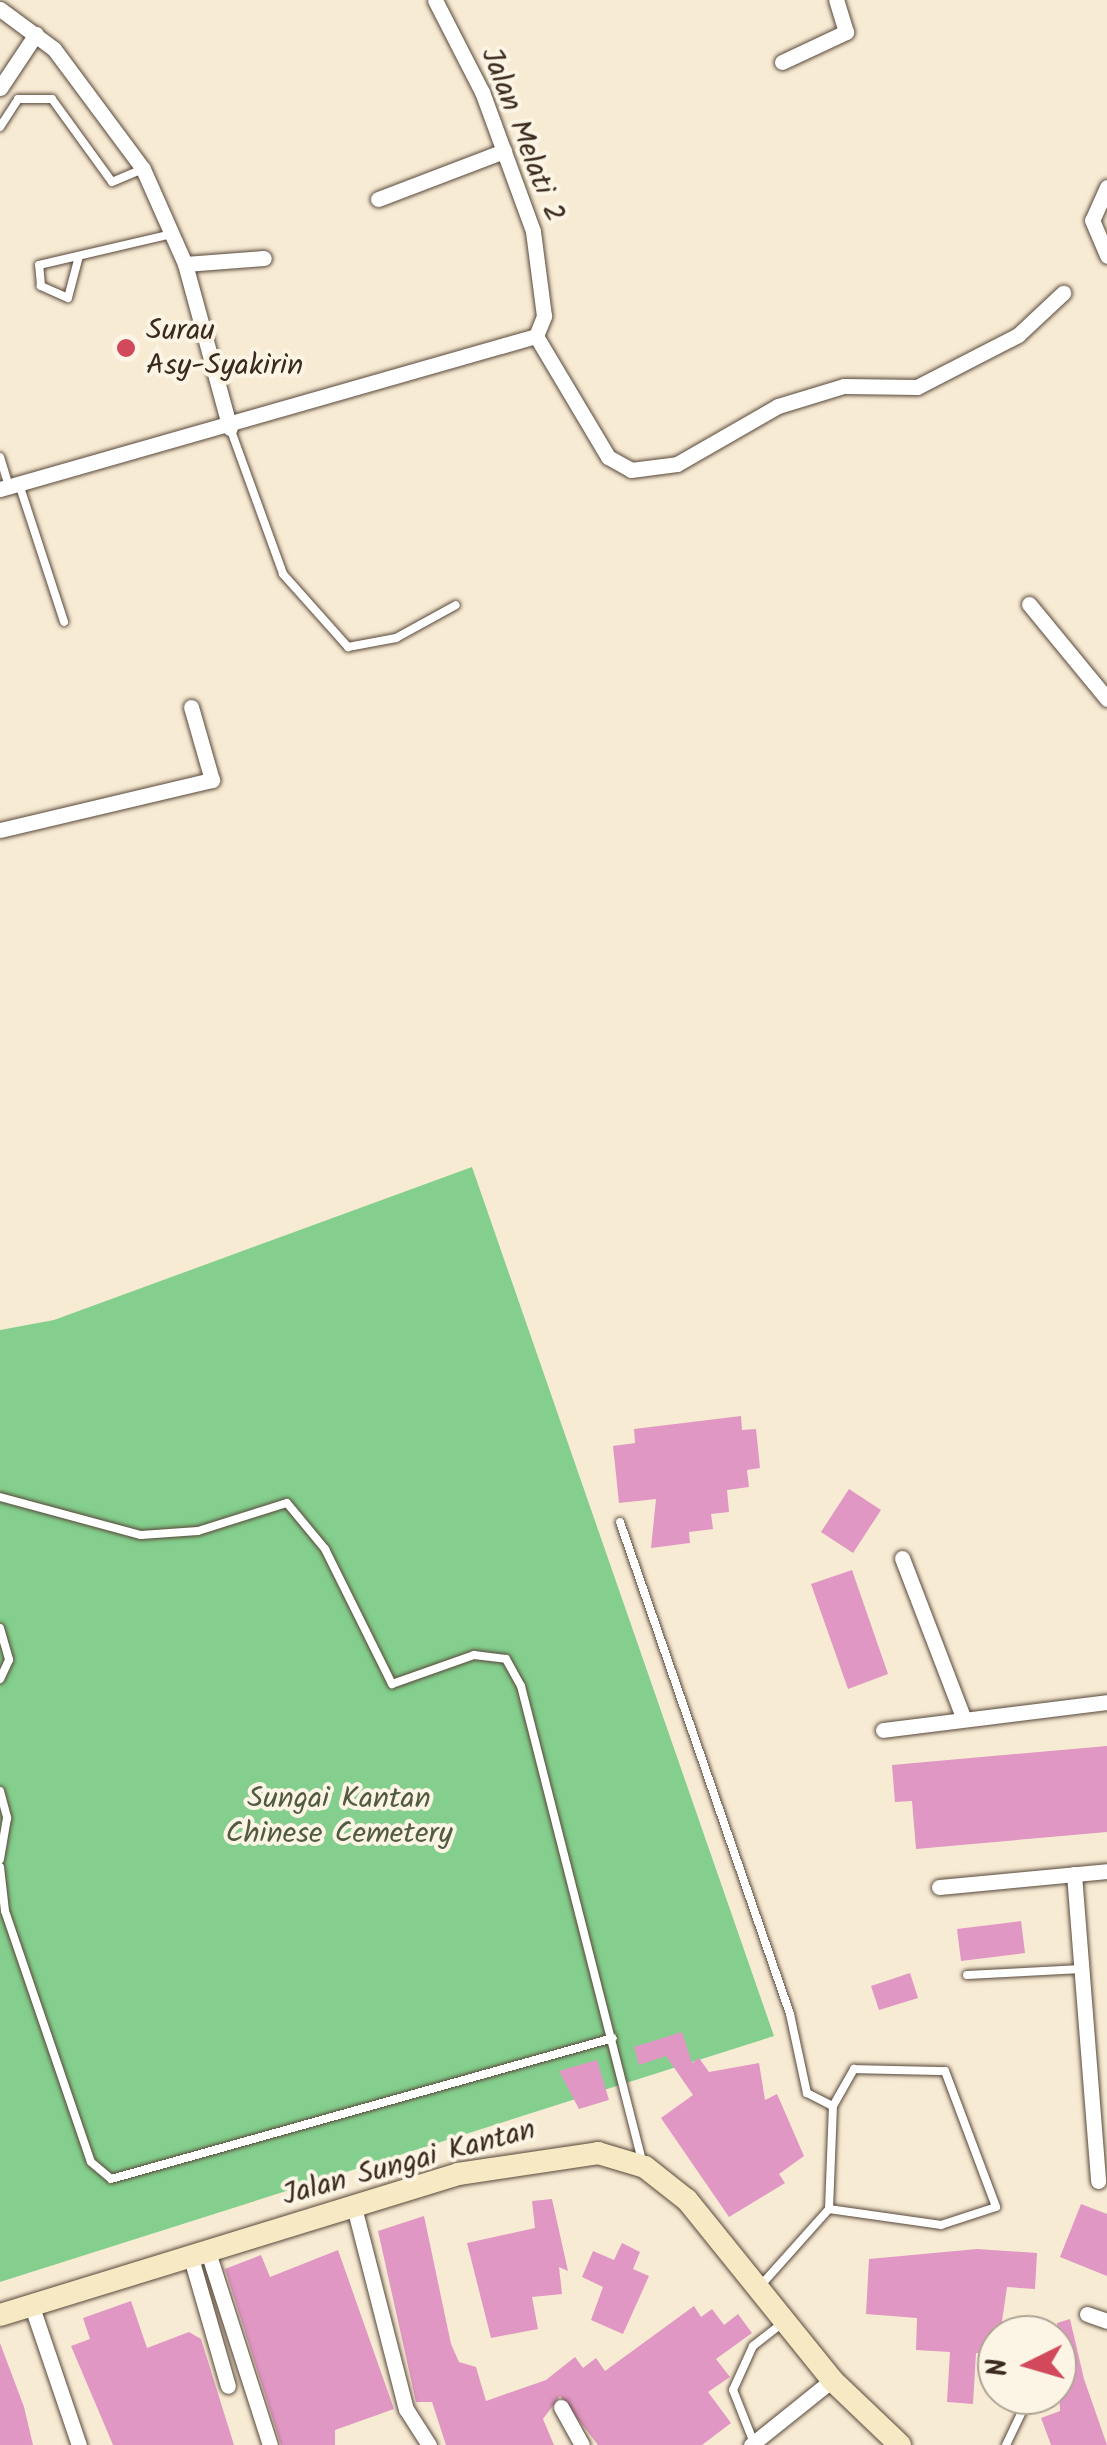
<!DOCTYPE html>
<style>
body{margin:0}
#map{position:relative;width:1107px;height:2445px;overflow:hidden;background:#f8ebd4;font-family:Kalam,sans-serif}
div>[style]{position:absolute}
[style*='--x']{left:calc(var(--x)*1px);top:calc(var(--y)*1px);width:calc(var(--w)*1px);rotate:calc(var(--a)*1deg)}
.green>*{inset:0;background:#84cf8d}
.building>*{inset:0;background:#e097c3}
.roads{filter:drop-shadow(0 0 2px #574739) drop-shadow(0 0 2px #574739)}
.lane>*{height:8px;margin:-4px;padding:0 4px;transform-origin:4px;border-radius:4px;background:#fff}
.street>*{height:15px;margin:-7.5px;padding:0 7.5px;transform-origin:7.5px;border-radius:7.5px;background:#fff}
.secondary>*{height:22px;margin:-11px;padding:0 11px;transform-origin:11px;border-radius:11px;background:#f7e9c3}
.dots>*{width:28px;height:28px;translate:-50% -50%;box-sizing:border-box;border:5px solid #fcf5e5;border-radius:50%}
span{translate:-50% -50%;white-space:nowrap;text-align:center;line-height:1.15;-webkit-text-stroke:8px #fcf5e5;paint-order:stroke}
.street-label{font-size:30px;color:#3b2a1e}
.poi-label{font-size:30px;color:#3b2a1e}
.left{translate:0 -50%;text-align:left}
.park-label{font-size:30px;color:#515c3f}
.north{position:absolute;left:977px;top:2315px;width:100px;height:100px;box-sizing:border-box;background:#fcf5e5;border:2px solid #afa495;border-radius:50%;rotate:265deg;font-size:28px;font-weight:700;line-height:40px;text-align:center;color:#3b2a1e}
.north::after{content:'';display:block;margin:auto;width:35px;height:45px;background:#d1495b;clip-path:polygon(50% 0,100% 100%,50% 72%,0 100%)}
</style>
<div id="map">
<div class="green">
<div style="clip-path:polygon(472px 1167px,774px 2036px,0 2282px,0 1330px,54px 1320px)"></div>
</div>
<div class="building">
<div style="clip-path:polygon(741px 1416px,742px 1430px,756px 1429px,760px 1468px,747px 1470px,749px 1487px,727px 1490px,729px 1512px,711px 1514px,713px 1529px,689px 1532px,690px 1543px,651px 1548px,656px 1499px,619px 1503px,613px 1446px,635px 1443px,634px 1429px)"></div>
<div style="clip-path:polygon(849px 1489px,881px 1510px,853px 1553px,821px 1532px)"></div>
<div style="clip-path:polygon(852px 1570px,888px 1674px,848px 1689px,811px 1584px)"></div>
<div style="clip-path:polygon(1107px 1746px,1107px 1832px,916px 1849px,912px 1801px,895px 1802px,892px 1765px)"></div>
<div style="clip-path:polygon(1021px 1921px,1025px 1953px,961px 1961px,957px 1929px)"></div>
<div style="clip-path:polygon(910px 1973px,918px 1998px,879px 2010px,871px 1986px)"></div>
<div style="clip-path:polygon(682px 2032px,692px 2063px,699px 2058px,709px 2072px,759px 2063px,765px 2100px,777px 2094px,804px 2156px,779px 2174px,785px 2183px,729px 2217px,661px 2118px,693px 2095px,666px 2056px,639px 2065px,634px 2047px)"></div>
<div style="clip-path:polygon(597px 2060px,609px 2100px,579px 2109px,559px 2071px)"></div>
<div style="clip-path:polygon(552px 2199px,568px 2271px,559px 2267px,562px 2294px,532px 2297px,538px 2329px,491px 2338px,467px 2243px,535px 2228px,532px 2201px)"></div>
<div style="clip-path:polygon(1081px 2204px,1107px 2214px,1107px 2276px,1060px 2257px)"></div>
<div style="clip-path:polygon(424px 2216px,451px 2344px,459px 2362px,476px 2367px,486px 2401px,546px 2380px,575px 2357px,583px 2368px,596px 2358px,605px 2371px,694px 2306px,701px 2317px,712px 2309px,724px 2325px,738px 2314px,752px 2333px,716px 2359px,730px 2377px,708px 2392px,731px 2423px,702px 2445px,598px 2445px,560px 2396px,543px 2419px,554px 2445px,446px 2445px,432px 2402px,416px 2402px,378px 2231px)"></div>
<div style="clip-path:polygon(622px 2243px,640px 2252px,633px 2269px,649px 2276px,623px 2334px,591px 2320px,603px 2287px,582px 2277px,593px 2251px,614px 2260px)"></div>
<div style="clip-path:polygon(977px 2249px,1037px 2253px,1035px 2289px,1007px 2287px,997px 2355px,976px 2353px,973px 2404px,947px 2402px,950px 2352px,916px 2350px,917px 2318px,866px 2314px,869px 2259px)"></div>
<div style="clip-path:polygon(338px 2250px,394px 2409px,335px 2430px,335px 2445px,281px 2445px,225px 2269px,261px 2255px,270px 2277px)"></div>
<div style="clip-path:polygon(131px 2301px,147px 2348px,189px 2332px,201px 2339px,234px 2445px,113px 2445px,71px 2346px,90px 2339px,83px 2318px)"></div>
<div style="clip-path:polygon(1070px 2319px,1084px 2379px,1107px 2445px,1051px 2445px,1041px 2418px,1060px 2411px,1057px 2323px)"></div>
<div style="clip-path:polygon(0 2343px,24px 2407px,33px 2445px,0 2445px)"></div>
</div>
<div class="roads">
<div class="lane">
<div style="--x:0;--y:127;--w:33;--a:-57"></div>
<div style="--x:18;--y:99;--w:34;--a:0"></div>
<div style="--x:52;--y:99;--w:102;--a:54.1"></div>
<div style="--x:112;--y:182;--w:34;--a:-23"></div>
<div style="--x:79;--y:256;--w:43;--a:104.7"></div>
<div style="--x:68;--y:298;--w:30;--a:-156"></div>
<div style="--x:41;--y:286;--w:21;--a:-95"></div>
<div style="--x:39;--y:265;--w:137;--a:-13.1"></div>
<div style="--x:230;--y:428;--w:155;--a:70"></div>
<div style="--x:283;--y:574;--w:98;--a:48.3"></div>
<div style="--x:348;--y:647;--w:49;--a:-10.6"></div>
<div style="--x:396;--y:638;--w:68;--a:-28.8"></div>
<div style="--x:0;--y:457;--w:31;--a:73"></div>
<div style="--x:19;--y:484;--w:145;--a:71.9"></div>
<div style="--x:0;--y:1497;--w:146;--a:15.1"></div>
<div style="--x:141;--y:1535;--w:57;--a:-4"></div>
<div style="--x:198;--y:1531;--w:93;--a:-17.5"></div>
<div style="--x:287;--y:1503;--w:60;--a:50.4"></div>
<div style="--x:325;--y:1549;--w:151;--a:63.6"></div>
<div style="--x:392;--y:1684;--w:87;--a:-19.5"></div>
<div style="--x:474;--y:1655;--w:32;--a:7"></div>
<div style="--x:506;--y:1659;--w:31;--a:61"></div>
<div style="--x:521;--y:1686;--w:492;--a:75.7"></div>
<div style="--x:620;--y:1522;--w:521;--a:70.94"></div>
<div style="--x:790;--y:2014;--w:81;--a:77.9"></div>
<div style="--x:807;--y:2093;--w:29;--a:27"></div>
<div style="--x:0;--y:1628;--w:33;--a:74"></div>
<div style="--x:9;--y:1660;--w:21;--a:115"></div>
<div style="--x:0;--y:1791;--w:28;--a:75"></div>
<div style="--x:7;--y:1818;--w:42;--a:99.7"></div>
<div style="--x:0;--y:1867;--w:44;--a:83.5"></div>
<div style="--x:5;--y:1911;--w:265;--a:71.1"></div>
<div style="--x:91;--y:2162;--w:26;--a:40"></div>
<div style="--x:111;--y:2179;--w:521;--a:-15.69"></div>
<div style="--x:967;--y:1975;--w:115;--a:-3"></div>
<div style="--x:762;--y:2284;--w:101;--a:-48.2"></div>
<div style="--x:829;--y:2209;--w:103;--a:-87.8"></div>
<div style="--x:833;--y:2106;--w:43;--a:-60.4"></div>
<div style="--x:854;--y:2069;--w:91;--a:1.3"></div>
<div style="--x:945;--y:2071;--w:145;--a:69.4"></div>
<div style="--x:996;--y:2207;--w:58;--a:161.9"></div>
<div style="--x:941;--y:2225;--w:113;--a:-171.9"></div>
<div style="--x:754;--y:2443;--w:57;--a:-111.6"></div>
<div style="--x:733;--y:2390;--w:48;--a:-65.6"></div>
<div style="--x:753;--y:2346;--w:36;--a:-38"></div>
<div style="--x:1006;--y:2445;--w:55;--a:-64.4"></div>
</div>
<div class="street">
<div style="--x:0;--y:9;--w:67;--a:36.5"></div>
<div style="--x:54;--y:49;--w:149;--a:53.4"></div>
<div style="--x:143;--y:169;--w:104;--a:66.1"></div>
<div style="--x:185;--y:264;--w:170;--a:74.7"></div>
<div style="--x:782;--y:62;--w:71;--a:-25.1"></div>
<div style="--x:846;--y:32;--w:34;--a:-107"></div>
<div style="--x:0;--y:88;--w:65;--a:-56.3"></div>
<div style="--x:1107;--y:187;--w:36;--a:114"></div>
<div style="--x:1092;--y:220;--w:39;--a:67"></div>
<div style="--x:378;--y:199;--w:135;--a:-20.9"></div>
<div style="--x:185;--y:264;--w:79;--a:-4.3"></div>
<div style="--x:536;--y:336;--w:141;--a:59.2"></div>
<div style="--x:608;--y:457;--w:26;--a:29"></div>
<div style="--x:631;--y:470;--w:46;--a:-7.4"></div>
<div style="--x:677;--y:464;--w:116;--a:-29.9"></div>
<div style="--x:778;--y:406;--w:69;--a:-16.9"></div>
<div style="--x:844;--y:386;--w:73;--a:0.8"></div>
<div style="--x:917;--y:387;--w:114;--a:-27.2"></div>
<div style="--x:1018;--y:335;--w:62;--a:-43"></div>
<div style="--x:0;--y:489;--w:557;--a:-15.93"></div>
<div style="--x:536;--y:336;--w:22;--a:-68"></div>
<div style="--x:544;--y:316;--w:86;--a:-97.4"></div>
<div style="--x:533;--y:231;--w:148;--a:-110.1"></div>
<div style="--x:482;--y:92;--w:103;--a:-117.1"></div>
<div style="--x:1029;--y:604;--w:123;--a:50.6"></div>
<div style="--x:0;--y:830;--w:218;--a:-13.3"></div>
<div style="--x:212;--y:780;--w:76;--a:-106"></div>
<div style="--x:902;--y:1558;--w:170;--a:69"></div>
<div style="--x:883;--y:1730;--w:226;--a:-7.1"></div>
<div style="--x:1074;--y:1874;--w:308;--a:85.5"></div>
<div style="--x:939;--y:1887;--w:169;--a:-5.4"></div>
<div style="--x:354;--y:2207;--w:209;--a:75.6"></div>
<div style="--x:406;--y:2409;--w:43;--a:57.4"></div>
<div style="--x:208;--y:2252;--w:203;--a:72.2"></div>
<div style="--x:191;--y:2258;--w:133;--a:73.9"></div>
<div style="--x:32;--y:2307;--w:146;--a:71.2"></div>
<div style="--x:1087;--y:2314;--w:21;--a:19"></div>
<div style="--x:561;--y:2407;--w:43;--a:61.1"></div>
<div style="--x:751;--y:2445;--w:104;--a:-38.7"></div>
</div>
<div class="secondary">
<div style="--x:0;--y:2315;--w:479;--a:-17.1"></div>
<div style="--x:458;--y:2174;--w:142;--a:-8.5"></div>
<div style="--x:598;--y:2153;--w:49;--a:16.6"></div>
<div style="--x:645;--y:2167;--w:53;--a:38.2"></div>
<div style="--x:687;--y:2200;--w:231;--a:51.1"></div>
<div style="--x:832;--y:2380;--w:94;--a:43.7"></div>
</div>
</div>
<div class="dots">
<div style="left:126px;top:348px;background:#d1495b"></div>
</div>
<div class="street-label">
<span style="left:522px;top:135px;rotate:69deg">Jalan Melati 2</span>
<span style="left:409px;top:2163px;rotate:-15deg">Jalan Sungai Kantan</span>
</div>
<div class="poi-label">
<span class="left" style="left:146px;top:348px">Surau<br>Asy-Syakirin</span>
</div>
<div class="park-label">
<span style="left:339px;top:1816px">Sungai Kantan<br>Chinese Cemetery</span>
</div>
<div class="north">N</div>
</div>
